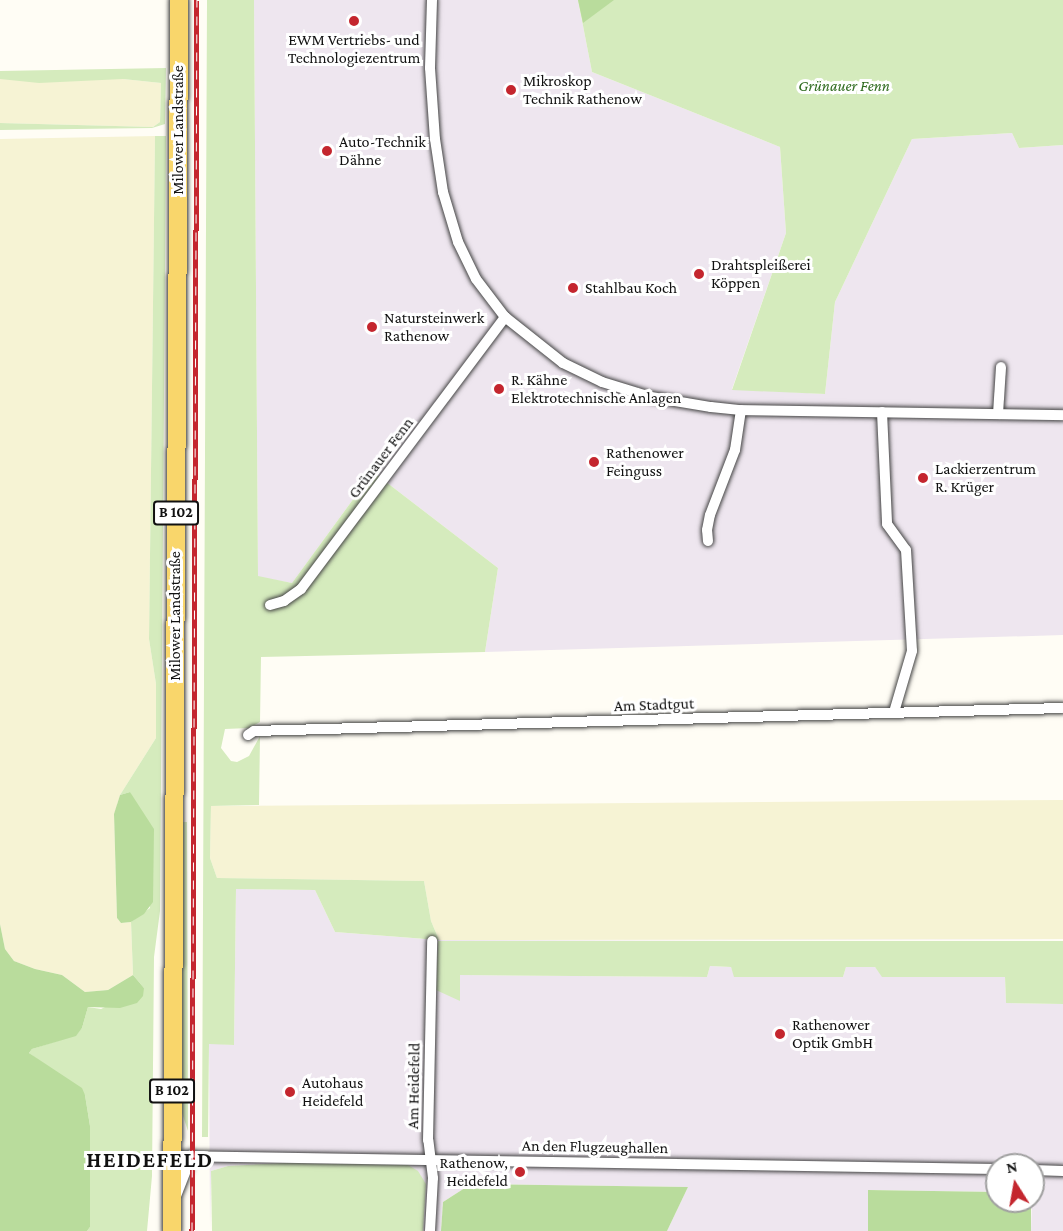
<!DOCTYPE html>
<meta charset="utf-8">
<style>
body{margin:0}
#map{position:relative;width:1063px;height:1231px;overflow:hidden;background:#fffdf5;font-family:"Crimson Pro",serif}
div>[style]{position:absolute}
[style*='--x']{left:calc(var(--x)*1px);top:calc(var(--y)*1px);width:calc(var(--w)*1px);rotate:calc(var(--a)*1deg)}
.industrial>*{inset:0;background:#eee6ef}
.farmland>*{inset:0;background:#f6f3d4}
.green>*{inset:0;background:#d5ebbd}
.forest>*{inset:0;background:#b9dc9c}
.roads{filter:drop-shadow(0 0 2px #444) drop-shadow(0 0 2px #444)}
.minor>*{height:10px;margin:-5px;padding:0 5px;transform-origin:5px;border-radius:5px;background:#fff}
.primary>*{height:18px;margin:-9px;padding:0 9px;transform-origin:9px;border-radius:9px;background:#f9d66b}
.rail>*{height:5px;margin-top:-2.5px;transform-origin:0;background:repeating-linear-gradient(90deg,#fff 0 9px,#c4262e 0 18px);box-sizing:border-box;border-block:2px solid #c4262e}
.dots>*{width:16px;height:16px;translate:-50% -50%;box-sizing:border-box;border:3px solid #fff;border-radius:50%}
span{translate:-50% -50%;white-space:nowrap;text-align:center;line-height:1.15;-webkit-text-stroke:6px #fff;paint-order:stroke}
.shield-label span{padding:2px 4px;background:#fff;border:2px solid;border-radius:4px;-webkit-text-stroke-width:0}
.shield-label{font-size:15px;color:#111;font-weight:700}
.poi-label{font-size:16px;color:#111}
.left{translate:0 -50%;text-align:left}
.right{translate:-100% -50%;text-align:right}
.park-label{font-size:16px;color:#2f6b1f;font-style:italic}
.street-label{font-size:16px;color:#111}
.district-label{font-size:22px;color:#111;font-weight:700;letter-spacing:1.5px}
.north{position:absolute;left:985px;top:1153px;width:60px;height:60px;box-sizing:border-box;background:#fff;border:2px solid #a0a0a0;border-radius:50%;rotate:349deg;font-size:16px;font-weight:700;line-height:24px;text-align:center;color:#111}
.north::after{content:'';display:block;margin:auto;width:21px;height:27px;background:#c4262e;clip-path:polygon(50% 0,100% 100%,50% 72%,0 100%)}
</style>
<div id="map">
<div class="industrial">
<div style="clip-path:polygon(254px 0,578px 0,592px 72px,780px 147px,786px 233px,732px 389px,825px 394px,835px 302px,912px 139px,1012px 133px,1019px 148px,1063px 145px,1063px 635px,485px 652px,498px 568px,373px 472px,292px 583px,258px 577px)"></div>
<div style="clip-path:polygon(236px 889px,315px 890px,335px 932px,438px 940px,1063px 939px,439px 941px,460px 1000px,460px 975px,707px 977px,710px 966px,731px 967px,735px 977px,843px 977px,846px 967px,875px 967px,883px 977px,1005px 977px,1006px 1003px,1063px 1004px,1063px 1231px,1031px 1231px,1033px 1165px,997px 1165px,997px 1192px,869px 1190px,868px 1231px,667px 1231px,688px 1187px,471px 1184px,443px 1202px,441px 1231px,423px 1231px,426px 1184px,408px 1165px,284px 1163px,228px 1166px,211px 1171px,210px 1231px,209px 1043px,234px 1045px)"></div>
</div>
<div class="farmland">
<div style="clip-path:polygon(0 79px,123px 79px,161px 83px,160px 122px,153px 127px,0 123px)"></div>
<div style="clip-path:polygon(155px 136px,149px 639px,156px 684px,156px 738px,120px 795px,114px 815px,117px 918px,121px 923px,131px 922px,133px 975px,108px 990px,85px 992px,62px 975px,35px 969px,14px 961px,5px 949px,0 924px,0 139px)"></div>
<div style="clip-path:polygon(1063px 800px,1063px 939px,439px 940px,431px 921px,424px 881px,217px 878px,210px 858px,211px 806px)"></div>
</div>
<div class="green">
<div style="clip-path:polygon(207px 0,254px 0,258px 576px,292px 583px,373px 472px,498px 568px,485px 652px,261px 657px,260px 722px,249px 728px,225px 729px,221px 748px,231px 761px,237px 762px,249px 756px,260px 736px,259px 805px,211px 806px,210px 858px,217px 878px,424px 881px,431px 921px,439px 940px,335px 932px,315px 890px,236px 889px,234px 1045px,209px 1044px,208px 1137px,202px 1137px)"></div>
<div style="clip-path:polygon(578px 0,1063px 0,1063px 145px,1019px 148px,1012px 133px,912px 139px,835px 302px,825px 394px,732px 390px,786px 233px,780px 147px,592px 72px)"></div>
<div style="clip-path:polygon(166px 68px,165px 124px,152px 128px,0 130px,0 123px,153px 127px,160px 122px,161px 83px,123px 79px,39px 83px,0 79px,0 71px)"></div>
<div style="clip-path:polygon(155px 136px,166px 136px,160px 911px,154px 957px,152px 1176px,147px 1231px,87px 1231px,90px 1227px,90px 1126px,85px 1095px,29px 1053px,32px 1049px,76px 1035px,82px 1028px,88px 1007px,101px 1009px,144px 988px,133px 975px,131px 922px,150px 908px,130px 792px,120px 795px,156px 738px,156px 684px,149px 639px)"></div>
<div style="clip-path:polygon(180px 822px,187px 822px,188px 1131px,182px 1113px)"></div>
<div style="clip-path:polygon(438px 941px,1063px 941px,1063px 1004px,1006px 1003px,1005px 977px,882px 977px,875px 967px,846px 967px,843px 977px,734px 977px,731px 967px,710px 966px,707px 977px,460px 975px,460px 1001px,436px 990px)"></div>
<div style="clip-path:polygon(284px 1163px,408px 1165px,418px 1171px,426px 1184px,423px 1231px,212px 1231px,211px 1171px,228px 1166px)"></div>
</div>
<div class="forest">
<div style="clip-path:polygon(578px 0,614px 0,583px 23px)"></div>
<div style="clip-path:polygon(130px 792px,154px 829px,153px 902px,144px 914px,131px 922px,121px 923px,117px 918px,114px 814px,120px 795px)"></div>
<div style="clip-path:polygon(0 924px,5px 949px,14px 961px,35px 969px,62px 975px,85px 992px,108px 990px,133px 975px,144px 988px,143px 996px,137px 1003px,120px 1008px,88px 1007px,82px 1028px,76px 1036px,32px 1049px,29px 1053px,82px 1088px,85px 1095px,90px 1126px,90px 1227px,87px 1231px,0 1231px)"></div>
<div style="clip-path:polygon(471px 1184px,688px 1187px,667px 1231px,441px 1231px,443px 1202px)"></div>
<div style="clip-path:polygon(868px 1190px,997px 1192px,997px 1201px,1031px 1201px,1031px 1231px,868px 1231px)"></div>
</div>
<div class="roads">
<div class="minor">
<div style="--x:432;--y:0;--w:68;--a:91.7"></div>
<div style="--x:430;--y:68;--w:71;--a:86"></div>
<div style="--x:435;--y:139;--w:54;--a:81.4"></div>
<div style="--x:443;--y:192;--w:52;--a:73.3"></div>
<div style="--x:458;--y:242;--w:41;--a:64.1"></div>
<div style="--x:476;--y:279;--w:48;--a:52.7"></div>
<div style="--x:505;--y:317;--w:74;--a:38.4"></div>
<div style="--x:563;--y:363;--w:43;--a:26"></div>
<div style="--x:602;--y:382;--w:51;--a:17"></div>
<div style="--x:651;--y:397;--w:61;--a:9.5"></div>
<div style="--x:711;--y:407;--w:30;--a:6"></div>
<div style="--x:741;--y:410;--w:322;--a:0.9"></div>
<div style="--x:882;--y:412;--w:112;--a:87.4"></div>
<div style="--x:887;--y:524;--w:32;--a:54"></div>
<div style="--x:906;--y:550;--w:101;--a:86.6"></div>
<div style="--x:912;--y:651;--w:64;--a:106.4"></div>
<div style="--x:998;--y:414;--w:47;--a:-86.3"></div>
<div style="--x:708;--y:541;--w:11;--a:-95"></div>
<div style="--x:707;--y:530;--w:15;--a:-79"></div>
<div style="--x:710;--y:515;--w:70;--a:-69"></div>
<div style="--x:735;--y:450;--w:40;--a:-81.5"></div>
<div style="--x:270;--y:605;--w:15;--a:-16"></div>
<div style="--x:284;--y:601;--w:21;--a:-35"></div>
<div style="--x:301;--y:589;--w:340;--a:-53.1"></div>
<div style="--x:248;--y:735;--w:7;--a:-34"></div>
<div style="--x:254;--y:731;--w:809;--a:-1.63"></div>
<div style="--x:172;--y:1156;--w:825;--a:0.9"></div>
<div style="--x:1033;--y:1170;--w:30;--a:2"></div>
<div style="--x:176;--y:1196;--w:44;--a:-68.7"></div>
<div style="--x:430;--y:1231;--w:53;--a:-86.8"></div>
<div style="--x:433;--y:1178;--w:38;--a:-97"></div>
<div style="--x:428;--y:1140;--w:199;--a:-88.8"></div>
</div>
<div class="primary">
<div style="--x:172;--y:1231;--w:1231;--a:-89.67"></div>
</div>
</div>
<div class="rail">
<div style="--x:192;--y:1231;--w:1231;--a:-89.77"></div>
</div>
<div class="dots">
<div style="left:354px;top:21px;background:#c4262e"></div>
<div style="left:511px;top:90px;background:#c4262e"></div>
<div style="left:327px;top:151px;background:#c4262e"></div>
<div style="left:699px;top:274px;background:#c4262e"></div>
<div style="left:573px;top:288px;background:#c4262e"></div>
<div style="left:372px;top:327px;background:#c4262e"></div>
<div style="left:499px;top:389px;background:#c4262e"></div>
<div style="left:594px;top:462px;background:#c4262e"></div>
<div style="left:923px;top:478px;background:#c4262e"></div>
<div style="left:780px;top:1034px;background:#c4262e"></div>
<div style="left:290px;top:1092px;background:#c4262e"></div>
<div style="left:520px;top:1172px;background:#c4262e"></div>
</div>
<div class="shield-label">
<span style="left:176px;top:513px">B 102</span>
<span style="left:172px;top:1091px">B 102</span>
</div>
<div class="poi-label">
<span style="left:354px;top:49px">EWM Vertriebs- und<br>Technologiezentrum</span>
<span class="left" style="left:523px;top:90px">Mikroskop<br>Technik Rathenow</span>
<span class="left" style="left:339px;top:151px">Auto-Technik<br>Dähne</span>
<span class="left" style="left:711px;top:274px">Drahtspleißerei<br>Köppen</span>
<span class="left" style="left:585px;top:288px">Stahlbau Koch</span>
<span class="left" style="left:384px;top:327px">Natursteinwerk<br>Rathenow</span>
<span class="left" style="left:511px;top:389px">R. Kähne<br>Elektrotechnische Anlagen</span>
<span class="left" style="left:606px;top:462px">Rathenower<br>Feinguss</span>
<span class="left" style="left:935px;top:478px">Lackierzentrum<br>R. Krüger</span>
<span class="left" style="left:792px;top:1034px">Rathenower<br>Optik GmbH</span>
<span class="left" style="left:302px;top:1092px">Autohaus<br>Heidefeld</span>
<span class="right" style="left:508px;top:1172px">Rathenow,<br>Heidefeld</span>
</div>
<div class="park-label">
<span style="left:844px;top:86px">Grünauer Fenn</span>
</div>
<div class="street-label">
<span style="left:178px;top:130px;rotate:-90deg">Milower Landstraße</span>
<span style="left:381px;top:458px;rotate:-53deg">Grünauer Fenn</span>
<span style="left:175px;top:616px;rotate:-90deg">Milower Landstraße</span>
<span style="left:654px;top:705px;rotate:-2deg">Am Stadtgut</span>
<span style="left:414px;top:1086px;rotate:-89deg">Am Heidefeld</span>
<span style="left:595px;top:1147px;rotate:1deg">An den Flugzeughallen</span>
</div>
<div class="district-label">
<span style="left:150px;top:1160px">HEIDEFELD</span>
</div>
<div class="north">N</div>
</div>
